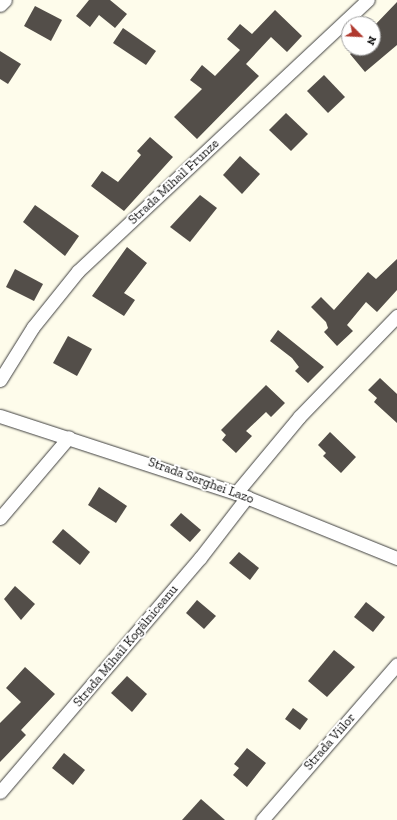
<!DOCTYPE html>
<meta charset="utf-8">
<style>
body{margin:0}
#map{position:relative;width:397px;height:820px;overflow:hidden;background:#fefceb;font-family:"Zilla Slab",serif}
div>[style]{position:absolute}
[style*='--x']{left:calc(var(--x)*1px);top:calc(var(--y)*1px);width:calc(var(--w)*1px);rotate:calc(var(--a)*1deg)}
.building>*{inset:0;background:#534e49}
.roads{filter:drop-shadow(0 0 1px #3e3e3e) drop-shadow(0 0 1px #3e3e3e)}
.street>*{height:13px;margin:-6.5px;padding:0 6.5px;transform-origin:6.5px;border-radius:6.5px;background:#fff}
span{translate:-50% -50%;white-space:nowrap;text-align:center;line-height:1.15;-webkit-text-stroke:4px #fff;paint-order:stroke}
.street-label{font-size:13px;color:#0b0b0b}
.north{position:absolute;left:341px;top:16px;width:40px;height:40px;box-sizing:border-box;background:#fff;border:1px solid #9d9d9d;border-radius:50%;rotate:114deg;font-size:11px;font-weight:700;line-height:16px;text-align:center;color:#0b0b0b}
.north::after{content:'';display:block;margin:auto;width:14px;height:18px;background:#b0392e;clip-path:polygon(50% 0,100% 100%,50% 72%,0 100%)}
</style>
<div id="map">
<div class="building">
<div style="clip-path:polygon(89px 0,110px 0,127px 14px,115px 28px,99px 15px,90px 27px,76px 16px)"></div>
<div style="clip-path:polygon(397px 2px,397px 45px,365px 72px,350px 54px,356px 48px,373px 48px,373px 27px)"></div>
<div style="clip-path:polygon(35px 6px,62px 20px,51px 41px,24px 26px)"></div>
<div style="clip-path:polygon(275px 10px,302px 36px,287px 52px,271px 37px,246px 64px,259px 76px,197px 139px,174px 117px,202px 89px,190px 80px,202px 65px,215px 76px,240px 50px,227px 39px,240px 24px,252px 34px)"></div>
<div style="clip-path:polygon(123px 28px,156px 51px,146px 65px,113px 43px)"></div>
<div style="clip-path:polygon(0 51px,21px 64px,8px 84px,0 79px)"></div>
<div style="clip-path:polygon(324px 75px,345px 97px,328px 113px,307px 91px)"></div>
<div style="clip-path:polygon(286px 113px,308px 134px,291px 151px,269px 130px)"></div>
<div style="clip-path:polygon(150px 137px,173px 157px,124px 211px,91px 186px,102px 171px,118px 182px,141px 155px,137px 151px)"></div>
<div style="clip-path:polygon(240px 156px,260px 174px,242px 194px,223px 175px)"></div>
<div style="clip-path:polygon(200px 195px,217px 208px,190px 242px,170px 227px)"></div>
<div style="clip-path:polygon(35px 205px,79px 236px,65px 256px,23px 222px)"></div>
<div style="clip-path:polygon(127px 247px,147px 263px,124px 293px,135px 300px,124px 316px,92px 296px)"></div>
<div style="clip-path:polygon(397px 259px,397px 290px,377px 312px,366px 302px,347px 325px,353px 331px,337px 346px,324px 332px,328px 328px,326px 322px,311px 307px,321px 297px,334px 310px,368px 272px,376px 279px)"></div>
<div style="clip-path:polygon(15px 269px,43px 284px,34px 301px,6px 287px)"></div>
<div style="clip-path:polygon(278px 330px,324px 367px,308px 383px,295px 371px,299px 367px,292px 358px,270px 341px)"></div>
<div style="clip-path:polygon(68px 336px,92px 349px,77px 376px,53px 363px)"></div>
<div style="clip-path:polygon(380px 378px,397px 394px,397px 423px,374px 402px,377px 398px,368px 390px)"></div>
<div style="clip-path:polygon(266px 385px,285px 403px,271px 417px,266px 412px,246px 431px,252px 436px,236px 453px,222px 440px,226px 435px,221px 430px)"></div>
<div style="clip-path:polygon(330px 432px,356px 457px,341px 473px,323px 456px,326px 453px,318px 445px)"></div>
<div style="clip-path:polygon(99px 487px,127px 506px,116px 523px,88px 505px)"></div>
<div style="clip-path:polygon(181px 513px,201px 530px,190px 542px,170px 525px)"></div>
<div style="clip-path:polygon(63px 529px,90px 552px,80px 565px,52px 542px)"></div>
<div style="clip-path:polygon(239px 552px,259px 568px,250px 580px,229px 563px)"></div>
<div style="clip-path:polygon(15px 586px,35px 604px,21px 620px,4px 599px)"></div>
<div style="clip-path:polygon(197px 600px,216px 616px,204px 629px,186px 613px)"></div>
<div style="clip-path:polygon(366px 602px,385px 617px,373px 632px,354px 617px)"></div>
<div style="clip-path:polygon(334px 650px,355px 667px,327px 697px,308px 681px)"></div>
<div style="clip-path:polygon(25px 667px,55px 694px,21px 730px,26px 735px,0 762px,0 723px,21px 702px,6px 688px)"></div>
<div style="clip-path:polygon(127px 676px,147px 694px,132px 712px,111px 693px)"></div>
<div style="clip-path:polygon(293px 708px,308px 719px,300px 730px,285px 719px)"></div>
<div style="clip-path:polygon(247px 748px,266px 763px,247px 787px,233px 775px,239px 768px,234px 764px)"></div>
<div style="clip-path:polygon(64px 753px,85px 770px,73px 785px,52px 768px)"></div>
<div style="clip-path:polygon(201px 799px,225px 820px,182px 820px)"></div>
</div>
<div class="roads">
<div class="street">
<div style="--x:0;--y:5;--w:7;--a:-45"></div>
<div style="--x:0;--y:380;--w:62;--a:-58.1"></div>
<div style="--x:33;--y:327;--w:72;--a:-51.2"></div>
<div style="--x:78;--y:271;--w:397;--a:-43.1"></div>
<div style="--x:0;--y:416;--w:248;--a:18.1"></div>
<div style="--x:236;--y:493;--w:174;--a:22"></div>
<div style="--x:236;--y:493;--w:99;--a:-50.3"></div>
<div style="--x:299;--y:417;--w:141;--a:-45.9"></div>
<div style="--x:0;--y:518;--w:106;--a:-49.6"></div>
<div style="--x:0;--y:792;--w:308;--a:-49.5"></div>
<div style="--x:200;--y:558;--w:77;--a:-52.4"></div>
<div style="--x:262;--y:820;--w:206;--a:-49.1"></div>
</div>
</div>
<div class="street-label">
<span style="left:174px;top:182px;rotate:-43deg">Strada Mihail Frunze</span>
<span style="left:201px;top:481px;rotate:20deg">Strada Serghei Lazo</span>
<span style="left:126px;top:646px;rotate:-50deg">Strada Mihail Kogălniceanu</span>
<span style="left:330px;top:742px;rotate:-49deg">Strada Viilor</span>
</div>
<div class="north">N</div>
</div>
